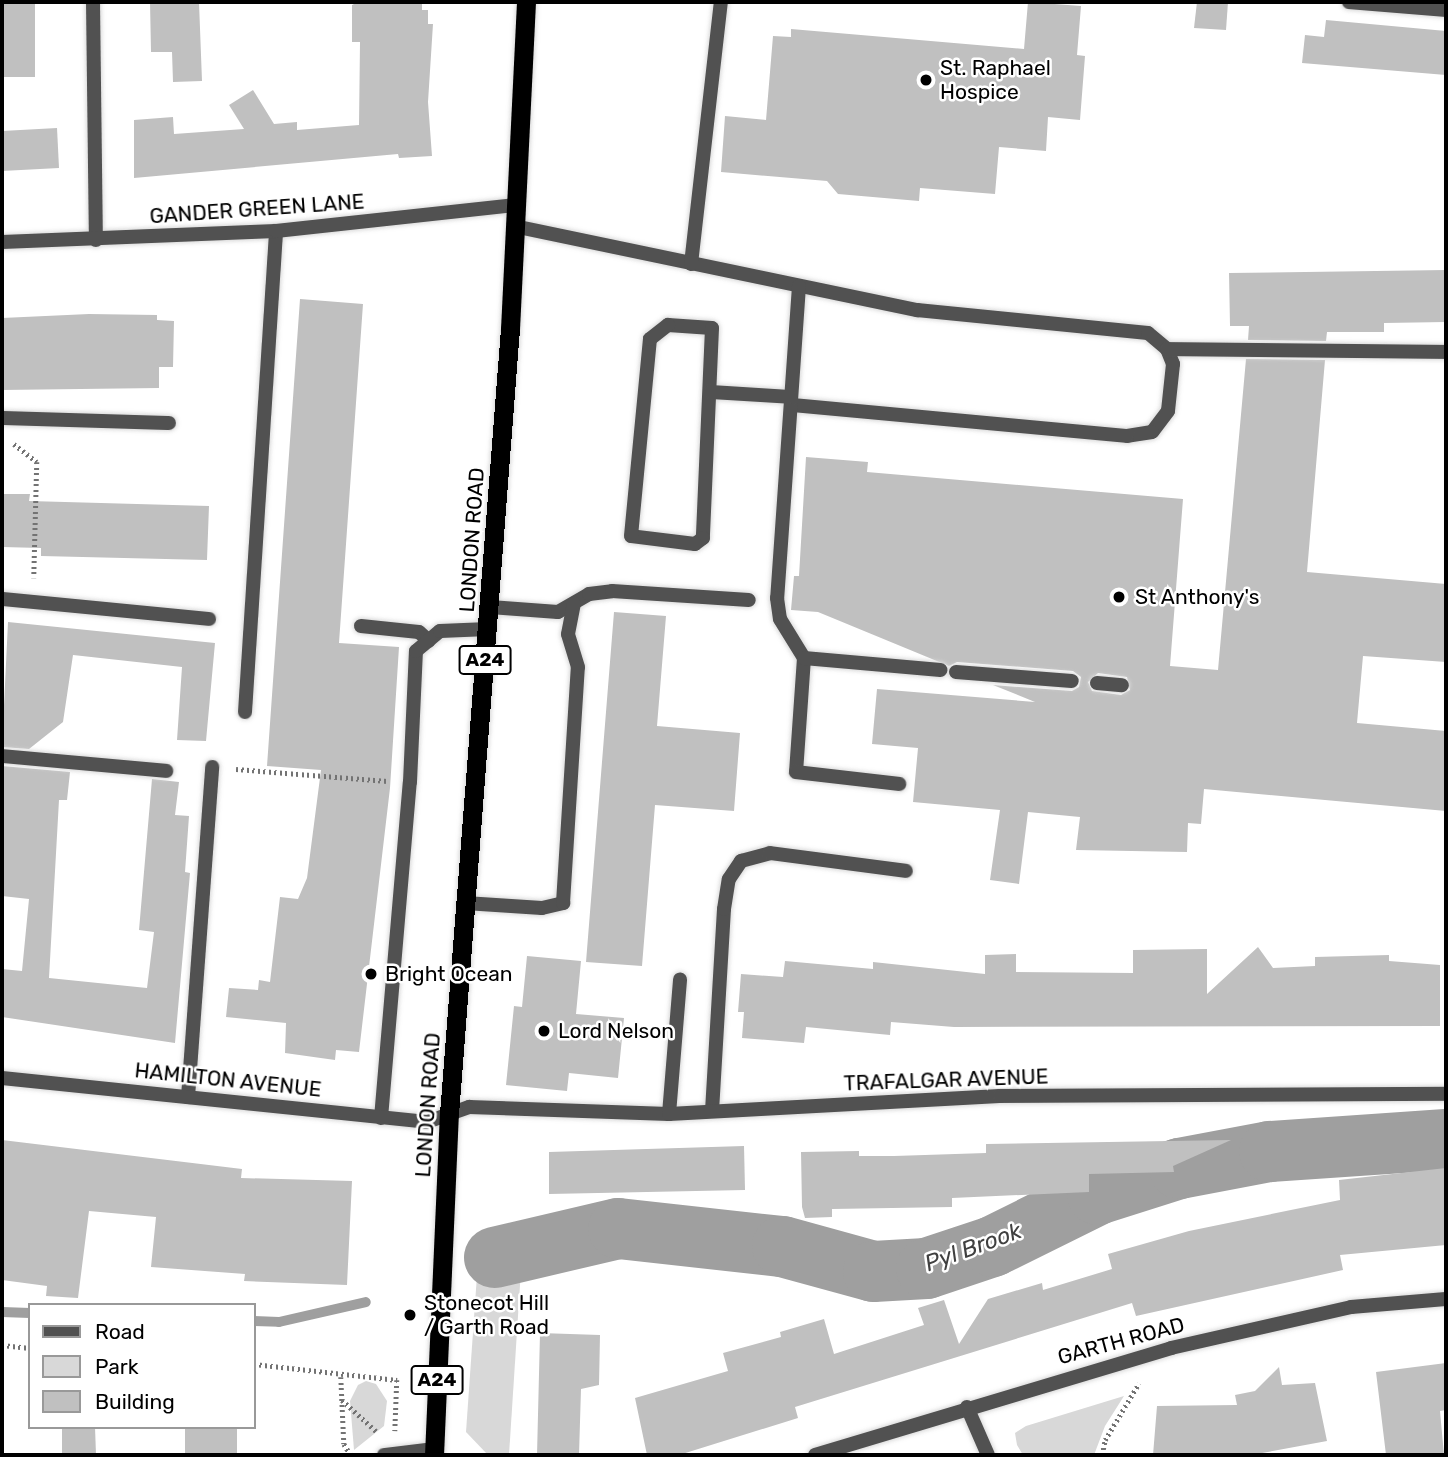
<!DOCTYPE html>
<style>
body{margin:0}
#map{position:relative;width:1448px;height:1457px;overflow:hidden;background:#fff;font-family:Rubik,sans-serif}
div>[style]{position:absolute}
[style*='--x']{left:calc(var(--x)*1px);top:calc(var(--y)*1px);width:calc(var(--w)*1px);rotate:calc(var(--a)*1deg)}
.green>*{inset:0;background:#d8d8d8}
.stream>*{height:10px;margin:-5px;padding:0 5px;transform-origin:5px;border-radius:5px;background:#9f9f9f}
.river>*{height:61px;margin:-30.5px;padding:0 30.5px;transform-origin:30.5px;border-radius:30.5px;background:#9f9f9f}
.building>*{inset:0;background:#c0c0c0}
.path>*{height:4.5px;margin-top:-2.25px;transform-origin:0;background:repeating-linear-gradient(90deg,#737373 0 2px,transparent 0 5.5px)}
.roads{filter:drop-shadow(0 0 2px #dbdbdb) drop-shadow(0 0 2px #dbdbdb)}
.service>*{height:14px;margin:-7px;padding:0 7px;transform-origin:7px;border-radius:7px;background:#515151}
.minor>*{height:14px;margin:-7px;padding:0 7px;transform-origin:7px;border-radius:7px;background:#515151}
.tertiary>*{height:14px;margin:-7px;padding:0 7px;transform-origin:7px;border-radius:7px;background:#515151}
.trunk>*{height:19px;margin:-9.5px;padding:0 9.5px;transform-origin:9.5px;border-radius:9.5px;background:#000}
.dots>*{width:19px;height:19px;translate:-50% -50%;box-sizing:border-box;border:4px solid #fff;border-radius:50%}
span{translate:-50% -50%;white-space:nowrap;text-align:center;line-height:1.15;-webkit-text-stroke:5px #fff;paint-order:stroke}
.shield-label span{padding:2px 5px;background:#fff;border:2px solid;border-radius:5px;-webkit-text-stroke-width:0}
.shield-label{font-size:19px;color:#000;font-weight:700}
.poi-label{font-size:21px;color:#000}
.left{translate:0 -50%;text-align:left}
.street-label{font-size:21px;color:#000}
.water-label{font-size:23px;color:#404040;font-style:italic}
.frame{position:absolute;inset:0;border:4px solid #000;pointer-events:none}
.legend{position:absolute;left:28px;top:1303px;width:228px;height:126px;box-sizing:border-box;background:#fff;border:2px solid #999;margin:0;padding:9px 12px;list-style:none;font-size:21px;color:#000}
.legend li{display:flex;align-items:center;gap:14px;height:35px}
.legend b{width:35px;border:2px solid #999}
</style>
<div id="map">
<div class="green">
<div style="clip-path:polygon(521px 1270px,509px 1455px,488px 1455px,466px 1432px,477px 1275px)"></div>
<div style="clip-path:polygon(366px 1381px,376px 1384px,387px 1401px,384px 1426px,354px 1450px,350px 1401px,358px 1385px)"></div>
<div style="clip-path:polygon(1124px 1396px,1105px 1426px,1094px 1455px,1023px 1455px,1017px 1445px,1015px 1433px,1026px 1426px)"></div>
</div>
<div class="stream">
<div style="--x:2;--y:1312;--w:28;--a:2"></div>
<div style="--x:254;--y:1321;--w:25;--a:2"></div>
<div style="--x:279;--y:1322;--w:89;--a:-12.9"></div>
</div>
<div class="river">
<div style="--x:494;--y:1257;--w:127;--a:-13.2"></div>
<div style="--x:618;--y:1228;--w:165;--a:6.3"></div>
<div style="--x:782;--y:1246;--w:94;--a:15.4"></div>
<div style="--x:873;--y:1271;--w:53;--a:-3.2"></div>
<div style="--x:926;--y:1268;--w:70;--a:-18.4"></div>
<div style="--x:992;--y:1246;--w:117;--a:-26.3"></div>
<div style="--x:1097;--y:1194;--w:86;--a:-17.6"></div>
<div style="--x:1179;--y:1168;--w:92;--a:-10.7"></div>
<div style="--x:1269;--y:1151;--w:177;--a:-3.9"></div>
</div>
<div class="building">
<div style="clip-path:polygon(2px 2px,35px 2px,35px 77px,4px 77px)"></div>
<div style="clip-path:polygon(150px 2px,199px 2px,202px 81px,173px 82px,172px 52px,151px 52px)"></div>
<div style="clip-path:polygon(358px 2px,422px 2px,422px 10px,428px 10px,428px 24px,433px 24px,428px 102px,432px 156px,399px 158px,398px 154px,134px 178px,134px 120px,173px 117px,174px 134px,244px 129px,229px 105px,253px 90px,274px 124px,297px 122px,297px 130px,359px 125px,360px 42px,352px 42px,352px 5px)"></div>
<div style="clip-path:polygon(1028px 2px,1081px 6px,1077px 55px,1085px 56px,1080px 120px,1048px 117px,1046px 151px,999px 147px,995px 194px,920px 188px,919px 201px,838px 194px,827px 181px,721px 172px,725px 116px,766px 120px,773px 36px,791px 37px,791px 29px,1024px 49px)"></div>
<div style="clip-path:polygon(1197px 2px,1228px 2px,1226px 30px,1194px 28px)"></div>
<div style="clip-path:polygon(1326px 20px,1446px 31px,1446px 75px,1302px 63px,1305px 35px,1324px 37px)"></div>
<div style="clip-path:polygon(57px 128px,59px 168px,2px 171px,2px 131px)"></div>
<div style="clip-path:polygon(1446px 270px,1446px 322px,1384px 323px,1384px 332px,1327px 332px,1326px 341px,1248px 340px,1249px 326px,1230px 326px,1229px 273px)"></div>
<div style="clip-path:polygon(300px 299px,363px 304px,339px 643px,399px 647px,390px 788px,359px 1052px,336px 1050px,335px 1060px,285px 1053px,286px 1023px,226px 1017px,229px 988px,258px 990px,259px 980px,270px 982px,280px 897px,298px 899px,307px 878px,321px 770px,267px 766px)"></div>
<div style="clip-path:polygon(89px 314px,157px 315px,157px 320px,174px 321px,173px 367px,159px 367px,159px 388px,2px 390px,2px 318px)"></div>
<div style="clip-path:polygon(evenodd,1246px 359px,1325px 360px,1307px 572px,1446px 584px,1446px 662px,1363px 656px,1357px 723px,1446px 731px,1446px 811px,1204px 789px,1201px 824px,1188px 823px,1187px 852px,1076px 850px,1080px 817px,1028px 812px,1019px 884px,990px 880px,1000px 810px,913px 802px,918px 748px,872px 744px,877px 689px,1035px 702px,993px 685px,1072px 691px,1079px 687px,1081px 677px,1073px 671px,957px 662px,949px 666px,818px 612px,791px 610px,794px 576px,799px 576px,806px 457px,868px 462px,867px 472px,1183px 499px,1170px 666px,1218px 670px,1246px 359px,1098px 673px,1127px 677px,1130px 690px,1121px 695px,1092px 691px,1088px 682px,1098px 673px)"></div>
<div style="clip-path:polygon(2px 494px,30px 494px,29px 501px,209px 506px,207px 560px,41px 556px,41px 548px,2px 547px)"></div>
<div style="clip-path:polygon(614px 612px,666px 616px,657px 726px,740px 733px,734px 811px,655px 805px,642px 966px,586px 962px)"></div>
<div style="clip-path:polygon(8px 622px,215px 643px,206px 741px,177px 740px,182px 667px,73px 655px,63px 722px,29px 749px,2px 747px)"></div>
<div style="clip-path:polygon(2px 766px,70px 772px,67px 800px,59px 800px,49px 978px,147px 988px,154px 932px,139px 930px,152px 779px,179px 782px,175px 815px,189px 816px,185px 872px,190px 873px,175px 1043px,2px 1017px,2px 969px,22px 971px,29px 899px,2px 896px)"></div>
<div style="clip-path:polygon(1258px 947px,1273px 968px,1315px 966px,1315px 957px,1389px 955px,1389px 961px,1440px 965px,1440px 1026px,954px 1027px,891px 1022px,890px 1035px,806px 1027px,804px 1043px,742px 1038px,744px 1012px,738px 1012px,741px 974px,783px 977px,785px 961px,873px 969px,873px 962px,985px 974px,985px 955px,1016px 954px,1016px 972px,1133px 973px,1133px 950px,1207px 949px,1207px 994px)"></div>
<div style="clip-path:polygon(527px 956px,581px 961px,576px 1014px,624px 1018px,618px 1078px,569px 1073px,567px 1091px,506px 1085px,514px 1006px,522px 1007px)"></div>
<div style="clip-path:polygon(2px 1140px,242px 1169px,241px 1178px,352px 1181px,347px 1285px,244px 1281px,245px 1274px,151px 1267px,156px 1217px,89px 1211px,78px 1298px,46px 1296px,47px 1286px,2px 1280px)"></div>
<div style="clip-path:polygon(1231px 1140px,1173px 1166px,1174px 1172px,1089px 1174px,1089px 1192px,952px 1198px,952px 1207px,832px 1209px,832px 1217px,805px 1218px,802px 1207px,801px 1152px,859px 1151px,859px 1156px,894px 1156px,986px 1153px,986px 1144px)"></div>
<div style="clip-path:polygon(744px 1146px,745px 1190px,549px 1194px,549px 1152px)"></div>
<div style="clip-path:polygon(1446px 1168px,1446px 1245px,1340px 1255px,1343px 1270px,1136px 1316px,1132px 1303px,795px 1407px,798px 1418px,679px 1455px,647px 1455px,635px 1398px,728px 1371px,723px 1353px,781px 1337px,780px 1332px,824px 1319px,834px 1354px,924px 1325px,918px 1308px,944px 1300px,959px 1344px,988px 1299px,1042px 1283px,1043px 1290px,1112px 1269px,1108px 1254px,1189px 1231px,1340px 1200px,1339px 1180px)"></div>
<div style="clip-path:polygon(540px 1333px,600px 1335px,599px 1385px,581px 1389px,579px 1455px,537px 1455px)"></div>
<div style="clip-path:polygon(1446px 1363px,1446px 1410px,1440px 1411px,1444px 1455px,1386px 1455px,1376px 1372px)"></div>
<div style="clip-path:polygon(1279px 1367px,1282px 1385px,1315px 1383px,1327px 1441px,1251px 1455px,1153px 1455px,1157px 1406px,1237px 1405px,1235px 1395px,1255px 1391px)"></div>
<div style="clip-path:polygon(62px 1427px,95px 1427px,96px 1455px,62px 1455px)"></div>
<div style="clip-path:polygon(185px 1427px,237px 1427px,237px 1455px,185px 1455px)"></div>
</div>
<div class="path">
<div style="--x:14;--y:444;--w:29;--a:38"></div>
<div style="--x:37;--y:462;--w:116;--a:91.5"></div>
<div style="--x:236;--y:769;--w:152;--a:4.5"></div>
<div style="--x:2;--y:1345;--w:28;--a:6"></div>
<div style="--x:254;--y:1364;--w:144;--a:6.4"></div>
<div style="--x:397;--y:1380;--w:51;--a:92.2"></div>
<div style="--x:341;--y:1377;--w:67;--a:87.4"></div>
<div style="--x:344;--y:1444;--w:13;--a:58"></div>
<div style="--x:342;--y:1400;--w:47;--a:42.4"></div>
<div style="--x:1102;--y:1455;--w:15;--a:-79"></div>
<div style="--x:1105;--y:1440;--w:66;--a:-59.2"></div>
</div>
<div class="roads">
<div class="service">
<div style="--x:1349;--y:2;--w:97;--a:4.7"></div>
<div style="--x:514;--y:226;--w:412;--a:11.8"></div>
<div style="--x:917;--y:310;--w:232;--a:5.7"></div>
<div style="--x:1148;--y:333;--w:25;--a:40"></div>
<div style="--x:1167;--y:349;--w:16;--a:68"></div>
<div style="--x:1173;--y:364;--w:47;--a:96.1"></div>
<div style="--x:1168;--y:411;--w:26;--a:127"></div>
<div style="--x:1152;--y:432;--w:25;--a:171"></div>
<div style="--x:1127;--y:436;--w:337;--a:-174.7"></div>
<div style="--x:691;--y:264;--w:264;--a:-83.5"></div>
<div style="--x:799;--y:286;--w:313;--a:94"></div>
<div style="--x:777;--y:598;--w:21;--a:82"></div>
<div style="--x:780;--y:619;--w:46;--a:58.4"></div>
<div style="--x:804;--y:658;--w:114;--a:94"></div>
<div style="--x:796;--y:772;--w:104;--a:6.6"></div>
<div style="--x:668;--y:325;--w:44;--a:3.9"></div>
<div style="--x:712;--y:328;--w:210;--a:92.5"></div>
<div style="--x:703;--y:538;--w:10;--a:143"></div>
<div style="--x:695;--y:544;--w:64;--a:-172.9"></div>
<div style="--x:631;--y:536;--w:198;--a:-84.5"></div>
<div style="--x:650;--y:339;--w:23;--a:-38"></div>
<div style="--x:1167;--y:349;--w:279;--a:0.6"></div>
<div style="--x:710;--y:392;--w:81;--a:3.5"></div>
<div style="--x:2;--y:418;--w:167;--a:1.7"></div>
<div style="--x:490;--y:607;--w:68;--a:4.2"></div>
<div style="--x:558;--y:612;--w:36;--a:-30"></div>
<div style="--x:589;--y:594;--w:23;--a:-7"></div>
<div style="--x:612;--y:591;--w:137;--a:3.8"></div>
<div style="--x:361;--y:626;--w:58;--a:5.9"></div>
<div style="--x:419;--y:632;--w:13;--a:42"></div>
<div style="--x:804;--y:658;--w:137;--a:5"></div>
<div style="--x:956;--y:672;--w:116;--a:4.4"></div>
<div style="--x:1097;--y:683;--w:25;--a:5"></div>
<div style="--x:245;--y:712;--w:482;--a:-86.3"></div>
<div style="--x:2;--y:756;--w:165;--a:5.2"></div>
<div style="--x:465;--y:903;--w:77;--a:3.7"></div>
<div style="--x:542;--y:908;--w:22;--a:-13"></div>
<div style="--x:563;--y:903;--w:236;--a:-86.4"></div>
<div style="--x:578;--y:667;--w:34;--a:-107"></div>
<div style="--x:568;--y:634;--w:31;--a:-79"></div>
<div style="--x:188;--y:1097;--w:331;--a:-85.8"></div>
<div style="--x:712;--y:1111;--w:202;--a:-86.6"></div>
<div style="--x:724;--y:909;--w:30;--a:-81"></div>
<div style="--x:729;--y:879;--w:22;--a:-56"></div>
<div style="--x:741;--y:861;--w:30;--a:-15"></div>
<div style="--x:770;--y:853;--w:137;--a:7.5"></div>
<div style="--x:669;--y:1114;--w:135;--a:-85.3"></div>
<div style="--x:381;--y:1118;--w:337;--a:-85.1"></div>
<div style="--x:410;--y:782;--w:131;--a:-87.4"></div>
<div style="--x:416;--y:651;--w:31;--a:-40"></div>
<div style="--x:440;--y:631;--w:48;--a:-2.4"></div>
<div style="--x:384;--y:1455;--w:50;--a:-6.8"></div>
</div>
<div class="minor">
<div style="--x:93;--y:2;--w:238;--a:89.3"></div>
<div style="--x:2;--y:599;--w:208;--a:5.5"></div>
<div style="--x:2;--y:1078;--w:427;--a:5.9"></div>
<div style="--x:427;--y:1122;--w:45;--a:-19.7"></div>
<div style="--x:469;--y:1107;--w:200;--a:2"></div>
<div style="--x:669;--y:1114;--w:331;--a:-3.1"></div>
<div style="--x:1000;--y:1096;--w:446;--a:-0.3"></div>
<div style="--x:967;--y:1407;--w:52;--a:66.4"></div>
</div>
<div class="tertiary">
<div style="--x:2;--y:242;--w:274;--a:-2.3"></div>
<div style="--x:276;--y:231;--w:240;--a:-6.2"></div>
<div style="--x:815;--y:1455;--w:372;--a:-16.7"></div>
<div style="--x:1171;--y:1348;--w:185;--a:-12.8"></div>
<div style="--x:1351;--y:1307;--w:95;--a:-4.8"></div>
</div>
<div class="trunk">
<div style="--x:434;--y:1455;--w:341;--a:-87.5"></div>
<div style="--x:449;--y:1114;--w:787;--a:-85.56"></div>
<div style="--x:510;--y:329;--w:327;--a:-87.2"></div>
</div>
</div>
<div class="dots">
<div style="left:926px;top:80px;background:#000"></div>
<div style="left:1119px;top:597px;background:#000"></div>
<div style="left:371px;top:974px;background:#000"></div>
<div style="left:544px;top:1031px;background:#000"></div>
<div style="left:410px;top:1315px;background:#000"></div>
</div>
<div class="shield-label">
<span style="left:485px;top:660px">A24</span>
<span style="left:437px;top:1380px">A24</span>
</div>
<div class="poi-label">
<span class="left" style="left:940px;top:80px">St. Raphael<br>Hospice</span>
<span class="left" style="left:1135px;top:597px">St Anthony's</span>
<span class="left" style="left:385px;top:974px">Bright Ocean</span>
<span class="left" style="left:558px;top:1031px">Lord Nelson</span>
<span class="left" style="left:424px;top:1315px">Stonecot Hill<br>/ Garth Road</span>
</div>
<div class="street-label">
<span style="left:257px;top:209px;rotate:-4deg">GANDER GREEN LANE</span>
<span style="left:472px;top:540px;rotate:-86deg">LONDON ROAD</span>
<span style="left:228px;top:1080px;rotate:6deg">HAMILTON AVENUE</span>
<span style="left:946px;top:1080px;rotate:-2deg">TRAFALGAR AVENUE</span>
<span style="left:428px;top:1105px;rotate:-86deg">LONDON ROAD</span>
<span style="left:1121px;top:1341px;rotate:-15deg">GARTH ROAD</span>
</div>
<div class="water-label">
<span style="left:973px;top:1247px;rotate:-20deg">Pyl Brook</span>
</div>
<div class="frame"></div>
<ul class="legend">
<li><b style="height:9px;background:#515151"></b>Road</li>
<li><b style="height:19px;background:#d8d8d8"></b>Park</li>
<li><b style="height:19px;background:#c0c0c0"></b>Building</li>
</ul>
</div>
